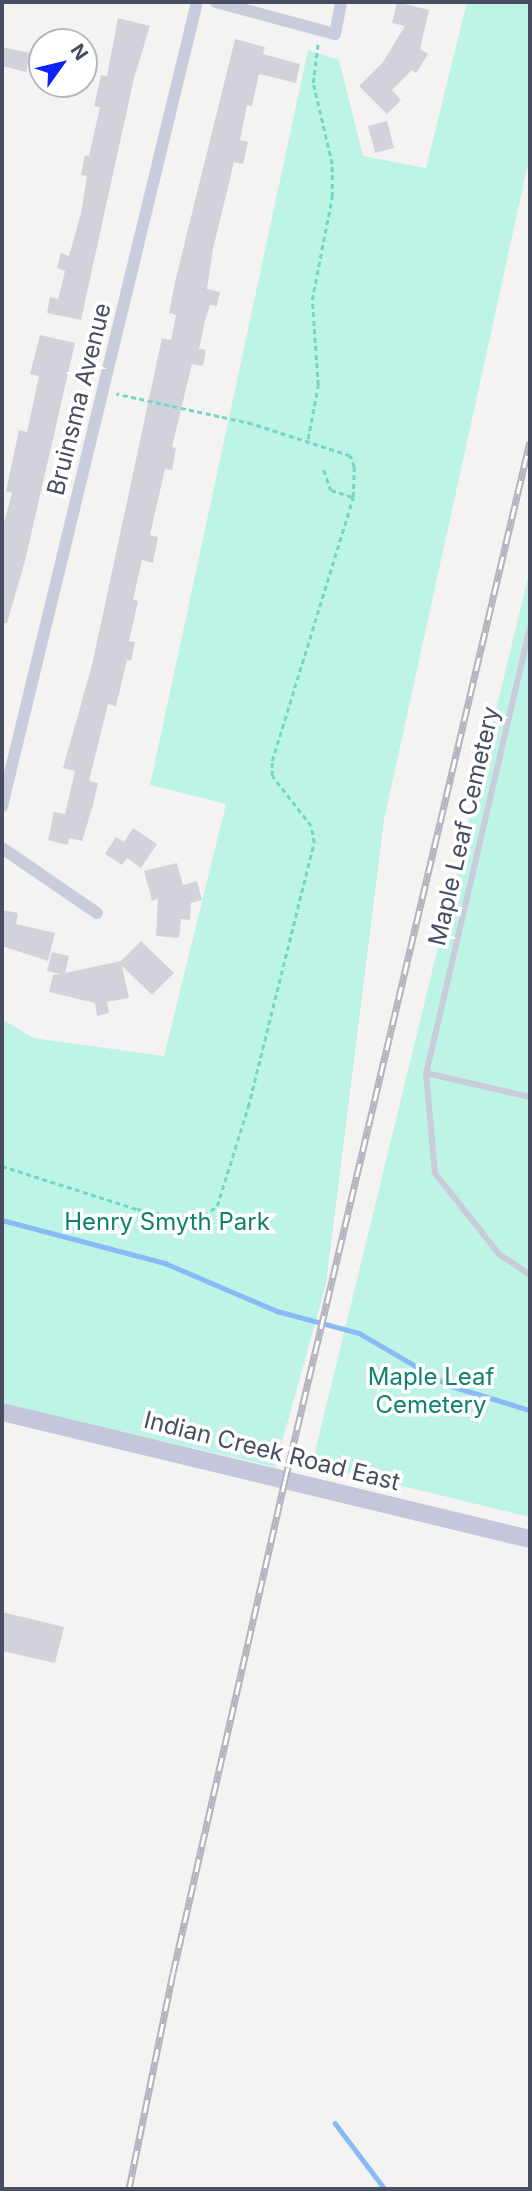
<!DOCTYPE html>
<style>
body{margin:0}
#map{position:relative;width:532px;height:2191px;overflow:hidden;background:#f5f3f2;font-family:Inter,sans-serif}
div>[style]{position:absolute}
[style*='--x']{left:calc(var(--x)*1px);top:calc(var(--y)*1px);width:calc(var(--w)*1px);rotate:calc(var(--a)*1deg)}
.green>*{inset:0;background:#bef4e5}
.stream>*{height:4.5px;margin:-2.25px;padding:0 2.25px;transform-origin:2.25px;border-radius:2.25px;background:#87bbf5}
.building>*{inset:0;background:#d2d2da}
.path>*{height:2.5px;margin-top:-1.25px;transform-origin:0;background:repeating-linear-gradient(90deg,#72d7c6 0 5px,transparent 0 8.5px)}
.lane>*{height:6px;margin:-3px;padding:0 3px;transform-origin:3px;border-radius:3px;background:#c8ccdb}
.street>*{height:12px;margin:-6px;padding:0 6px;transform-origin:6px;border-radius:6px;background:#c8ccdb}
.secondary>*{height:18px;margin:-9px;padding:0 9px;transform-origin:9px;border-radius:9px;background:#c4c7dc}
.rail>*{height:7px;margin-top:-3.5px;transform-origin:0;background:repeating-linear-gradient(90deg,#fff 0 13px,#b4b4bd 0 26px);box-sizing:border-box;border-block:2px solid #b4b4bd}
span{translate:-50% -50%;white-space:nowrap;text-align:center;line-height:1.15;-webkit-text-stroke:7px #fff;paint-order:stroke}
.street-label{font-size:24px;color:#484d62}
.park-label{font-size:24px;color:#0e826d}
.frame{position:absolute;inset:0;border:4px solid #484d62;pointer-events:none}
.north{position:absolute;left:28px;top:28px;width:70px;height:70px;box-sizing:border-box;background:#fff;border:2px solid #b6b8c0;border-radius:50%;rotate:56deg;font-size:19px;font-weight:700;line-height:28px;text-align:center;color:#484d62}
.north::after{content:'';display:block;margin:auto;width:24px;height:32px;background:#0923f8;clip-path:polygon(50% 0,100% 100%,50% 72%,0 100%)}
</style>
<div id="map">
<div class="green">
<div style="clip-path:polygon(467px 2px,530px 2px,530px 155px,384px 820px,326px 1284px,275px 1467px,2px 1404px,2px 1019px,33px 1038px,164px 1056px,226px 804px,150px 785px,308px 50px,339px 60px,363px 156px,426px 168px)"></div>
<div style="clip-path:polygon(530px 570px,530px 1517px,312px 1464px)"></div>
</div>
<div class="stream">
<div style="--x:2;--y:1220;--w:169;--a:14.8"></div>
<div style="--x:165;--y:1263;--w:122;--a:23.2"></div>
<div style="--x:277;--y:1311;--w:85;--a:15"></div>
<div style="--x:359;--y:1333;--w:103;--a:30.3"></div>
<div style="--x:448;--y:1385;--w:86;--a:17"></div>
<div style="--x:335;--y:2123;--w:83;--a:52.9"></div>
</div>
<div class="building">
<div style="clip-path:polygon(397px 2px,429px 10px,420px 49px,428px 54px,416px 73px,412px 70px,392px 90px,401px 100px,387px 114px,359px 86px,383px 62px,405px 26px,392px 23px)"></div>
<div style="clip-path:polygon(118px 18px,150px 26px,134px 78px,81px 320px,47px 313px,50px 297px,58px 299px,65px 271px,57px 268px,61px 253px,69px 256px,81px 213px,87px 176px,81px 175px,85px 155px,89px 156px,100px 107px,94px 106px,101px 75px,107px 76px)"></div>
<div style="clip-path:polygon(235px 39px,265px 47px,263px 54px,300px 64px,296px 83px,259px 74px,252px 106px,247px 105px,240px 140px,248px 142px,243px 164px,234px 162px,213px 249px,207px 289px,220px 292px,217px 306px,210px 305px,205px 321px,199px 349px,206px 350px,203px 366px,192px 364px,172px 447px,176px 448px,172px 470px,165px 469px,150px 535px,158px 537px,153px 563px,142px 560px,133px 600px,138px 601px,129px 641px,135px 642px,131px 661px,127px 660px,116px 706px,108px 704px,89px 781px,98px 783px,93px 805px,82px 841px,69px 838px,68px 845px,48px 840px,54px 812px,65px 814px,75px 771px,63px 768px,92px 665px,162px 338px,171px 340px,176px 315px,169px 313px,175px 282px)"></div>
<div style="clip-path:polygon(2px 47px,30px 53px,26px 72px,2px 66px)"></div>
<div style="clip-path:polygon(387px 121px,394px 148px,375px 153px,368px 126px)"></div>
<div style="clip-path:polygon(40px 335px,75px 343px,25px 561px,7px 623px,2px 623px,2px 530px,12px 493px,6px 491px,19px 430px,27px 432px,39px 376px,30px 374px)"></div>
<div style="clip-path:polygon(133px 828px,157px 844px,141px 868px,127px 858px,122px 865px,105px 854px,116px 837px,124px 842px)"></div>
<div style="clip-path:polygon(177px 863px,183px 885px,197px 881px,202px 900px,191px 903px,190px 920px,181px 919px,179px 938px,156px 936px,158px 899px,152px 901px,144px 871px)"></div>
<div style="clip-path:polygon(2px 910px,18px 913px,16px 924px,55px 933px,48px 961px,2px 946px)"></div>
<div style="clip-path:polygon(141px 941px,174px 973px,152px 995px,122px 966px,129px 998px,107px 1002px,109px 1013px,97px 1016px,95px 1003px,49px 992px,53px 975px,60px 974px,47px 971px,52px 952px,69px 956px,65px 973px,121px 961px)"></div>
<div style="clip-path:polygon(2px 1612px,64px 1627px,55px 1663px,2px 1651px)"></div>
</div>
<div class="path">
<div style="--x:308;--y:439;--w:55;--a:-79.5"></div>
<div style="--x:318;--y:385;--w:85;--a:-94"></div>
<div style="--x:312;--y:300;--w:105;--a:-79"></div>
<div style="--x:332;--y:197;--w:33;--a:-90"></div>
<div style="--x:332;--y:164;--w:83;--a:-103.2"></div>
<div style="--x:313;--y:83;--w:41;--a:-83"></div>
<div style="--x:324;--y:470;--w:21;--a:71"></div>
<div style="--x:331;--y:490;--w:23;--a:18"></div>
<div style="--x:2;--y:1166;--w:142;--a:17.7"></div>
<div style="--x:137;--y:1209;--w:49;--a:11.8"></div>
<div style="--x:185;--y:1219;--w:19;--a:-9"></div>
<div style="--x:204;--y:1216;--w:16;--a:-38"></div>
<div style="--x:217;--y:1206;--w:104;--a:-72.6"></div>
<div style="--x:248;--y:1107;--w:272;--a:-76"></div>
<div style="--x:314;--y:843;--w:17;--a:-100"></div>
<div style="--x:311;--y:826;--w:63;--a:-128"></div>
<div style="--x:272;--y:776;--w:15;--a:-90"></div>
<div style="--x:272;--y:761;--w:276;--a:-72.9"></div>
<div style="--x:353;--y:497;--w:30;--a:-88"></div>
<div style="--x:354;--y:467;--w:12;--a:-110"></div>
<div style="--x:350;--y:456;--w:103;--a:-161.9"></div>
<div style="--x:252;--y:424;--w:139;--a:-167.6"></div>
</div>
<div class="lane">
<div style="--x:530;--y:627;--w:458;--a:103.1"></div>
<div style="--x:426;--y:1073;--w:100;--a:84.9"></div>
<div style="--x:435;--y:1173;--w:103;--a:51.7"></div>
<div style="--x:499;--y:1254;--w:37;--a:34"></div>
<div style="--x:426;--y:1073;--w:107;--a:13"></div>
</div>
<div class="street">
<div style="--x:216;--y:2;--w:123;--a:15.1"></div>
<div style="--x:335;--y:34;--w:33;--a:-79"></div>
<div style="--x:2;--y:806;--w:827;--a:-76.37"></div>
<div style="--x:2;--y:848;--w:115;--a:34.4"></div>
</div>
<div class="secondary">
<div style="--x:2;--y:1412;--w:543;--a:13.52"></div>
</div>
<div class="rail">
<div style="--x:129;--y:2189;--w:220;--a:-78.5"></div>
<div style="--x:173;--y:1973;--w:506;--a:-77.2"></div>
<div style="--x:285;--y:1480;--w:1067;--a:-76.73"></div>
</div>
<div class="street-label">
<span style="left:79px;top:399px;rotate:-76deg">Bruinsma Avenue</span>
<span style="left:464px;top:826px;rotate:-77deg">Maple Leaf Cemetery</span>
<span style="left:272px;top:1451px;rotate:14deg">Indian Creek Road East</span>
</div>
<div class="park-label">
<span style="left:167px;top:1222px">Henry Smyth Park</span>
<span style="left:431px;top:1391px">Maple Leaf<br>Cemetery</span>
</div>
<div class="frame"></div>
<div class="north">N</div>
</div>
